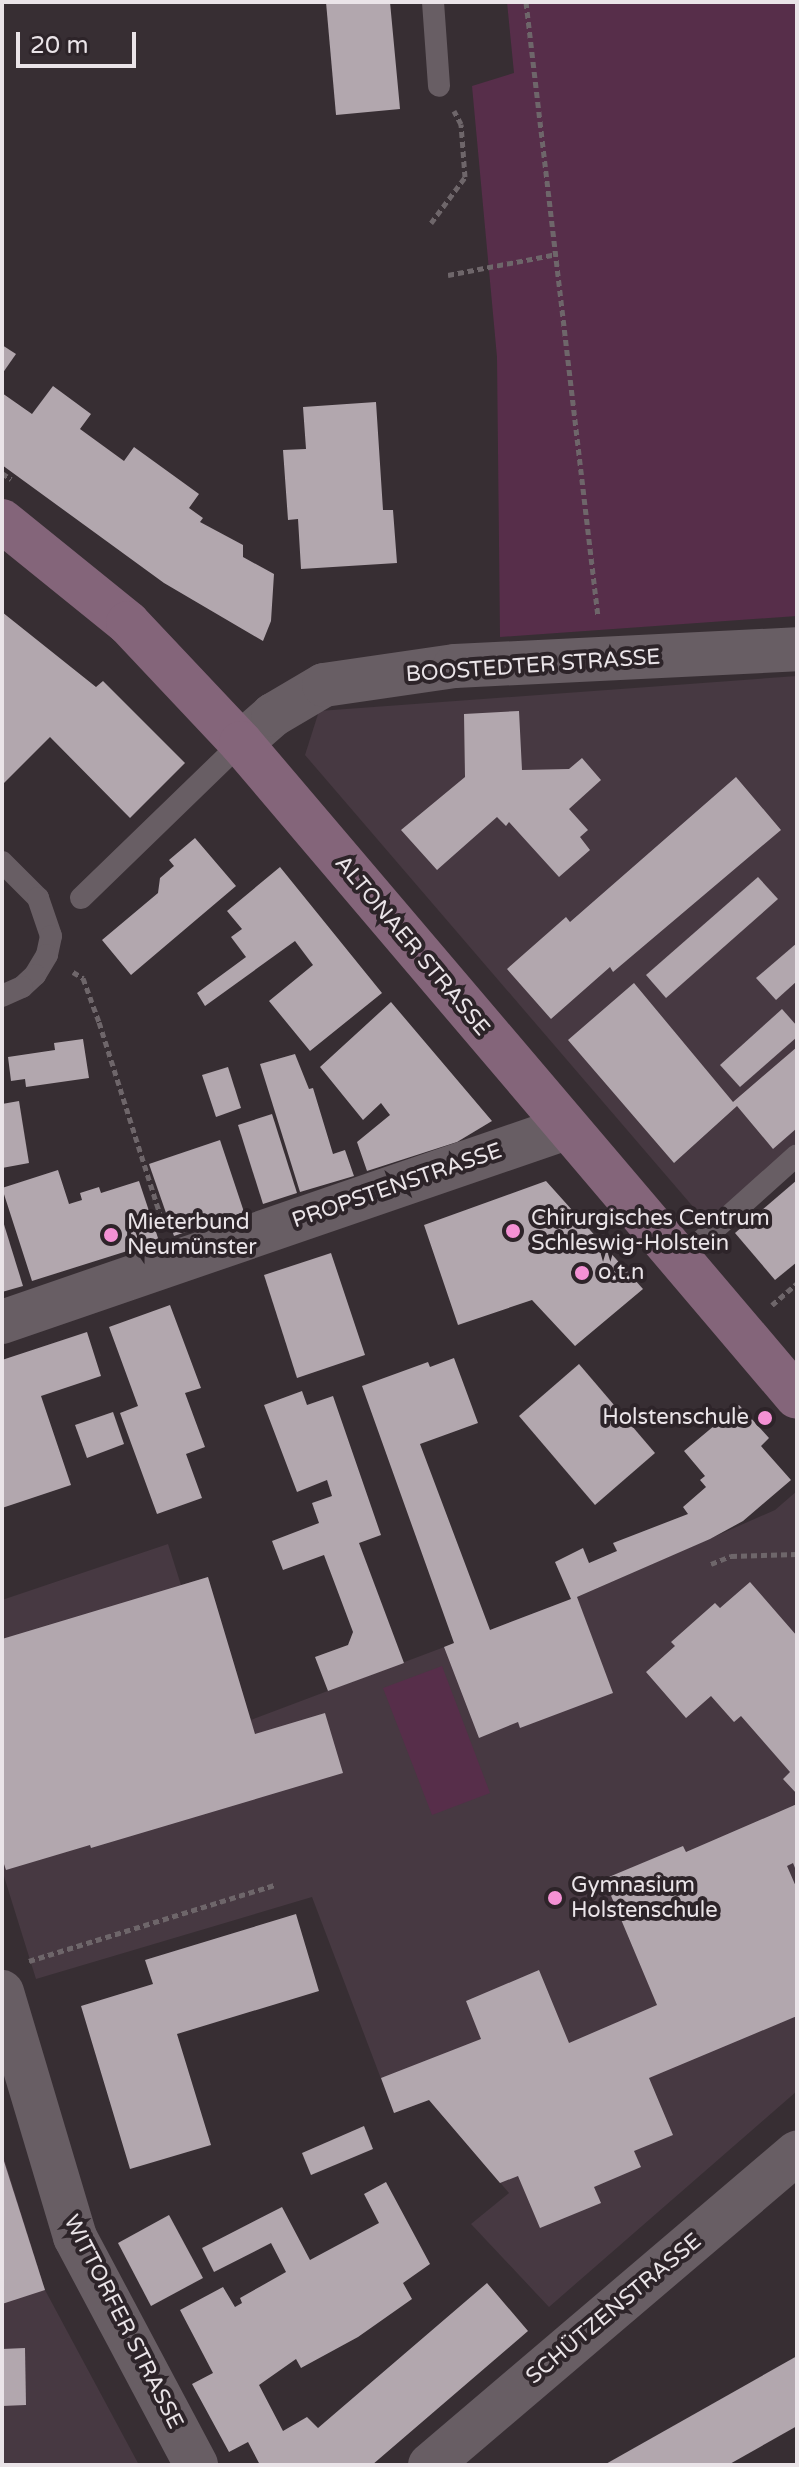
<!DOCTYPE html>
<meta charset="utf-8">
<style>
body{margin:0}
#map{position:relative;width:799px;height:2467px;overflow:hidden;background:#372e33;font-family:"Varela Round",sans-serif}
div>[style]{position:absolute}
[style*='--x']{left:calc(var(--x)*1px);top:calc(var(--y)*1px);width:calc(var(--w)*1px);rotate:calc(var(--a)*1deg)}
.built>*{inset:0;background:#473942}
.green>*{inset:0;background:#572e4a}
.building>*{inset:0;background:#b2a7ae}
.path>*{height:5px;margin-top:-2.5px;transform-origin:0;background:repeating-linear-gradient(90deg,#6e666a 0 6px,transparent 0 10px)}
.service>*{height:22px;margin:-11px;padding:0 11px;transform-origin:11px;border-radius:11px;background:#685e64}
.minor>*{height:44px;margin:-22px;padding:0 22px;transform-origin:22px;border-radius:22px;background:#685e64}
.tertiary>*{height:44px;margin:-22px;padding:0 22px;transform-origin:22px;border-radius:22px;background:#685e64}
.secondary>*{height:44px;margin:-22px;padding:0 22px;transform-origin:22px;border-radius:22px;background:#84657a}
.dots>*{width:22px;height:22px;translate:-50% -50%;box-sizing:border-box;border:4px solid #2d2429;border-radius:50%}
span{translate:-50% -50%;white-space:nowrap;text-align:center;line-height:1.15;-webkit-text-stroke:8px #2d2429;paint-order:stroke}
.street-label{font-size:22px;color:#eae4e8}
.poi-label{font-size:22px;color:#eae4e8}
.left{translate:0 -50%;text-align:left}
.right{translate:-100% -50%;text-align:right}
.frame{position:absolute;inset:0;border:4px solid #eae4e8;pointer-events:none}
.scale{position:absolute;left:16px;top:32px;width:120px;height:36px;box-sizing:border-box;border:4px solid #eae4e8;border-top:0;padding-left:10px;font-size:24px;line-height:28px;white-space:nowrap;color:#eae4e8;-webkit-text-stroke:6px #2d2429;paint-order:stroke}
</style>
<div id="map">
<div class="built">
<div style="clip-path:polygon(797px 676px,797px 1142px,707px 1223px,305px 755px,319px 711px)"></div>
<div style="clip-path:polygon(797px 1491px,797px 2091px,549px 2307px,471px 2224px,509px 2193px,429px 2100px,394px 2113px,312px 1897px,36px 1979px,2px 1870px,2px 1600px,168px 1544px,181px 1585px,208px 1577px,251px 1720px,577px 1597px,775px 1510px)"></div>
<div style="clip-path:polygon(2px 2152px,45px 2290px,139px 2465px,2px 2465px)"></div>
</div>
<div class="green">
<div style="clip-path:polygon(507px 2px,797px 2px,797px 616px,500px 637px,497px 357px,472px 86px,514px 73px)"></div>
<div style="clip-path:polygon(442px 1666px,490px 1793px,432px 1815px,383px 1688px)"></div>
</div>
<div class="building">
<div style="clip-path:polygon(326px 2px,390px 2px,400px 109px,336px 115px)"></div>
<div style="clip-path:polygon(2px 345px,16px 354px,2px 374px)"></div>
<div style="clip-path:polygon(53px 386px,91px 414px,80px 429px,124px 461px,134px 447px,199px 494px,189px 508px,203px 518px,200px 522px,243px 545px,243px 557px,274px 574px,271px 621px,263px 641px,164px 583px,2px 465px,2px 393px,32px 414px)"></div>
<div style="clip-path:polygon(376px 402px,383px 510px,393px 510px,397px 563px,301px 569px,298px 519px,288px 520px,283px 450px,306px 449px,303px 407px)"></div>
<div style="clip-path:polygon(2px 612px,96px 687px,103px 681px,185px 763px,130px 818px,50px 737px,2px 785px)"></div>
<div style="clip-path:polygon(519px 711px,522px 770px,569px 769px,582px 758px,601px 780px,569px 809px,588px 830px,580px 837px,590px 850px,559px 877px,509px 822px,506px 826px,497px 817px,437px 870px,401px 830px,465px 777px,464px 714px)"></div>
<div style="clip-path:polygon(736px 777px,781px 830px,613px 972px,610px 967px,551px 1019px,507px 969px,566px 917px,570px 922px)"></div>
<div style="clip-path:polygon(195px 838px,236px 886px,131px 975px,102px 940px,158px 893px,160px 878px,174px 866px,169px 860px)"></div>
<div style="clip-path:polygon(280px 867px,382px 993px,310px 1051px,269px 1001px,313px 965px,295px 941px,205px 1006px,197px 993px,246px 957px,231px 937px,242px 929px,227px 911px)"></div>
<div style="clip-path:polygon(758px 877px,778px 899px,666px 998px,646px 975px)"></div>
<div style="clip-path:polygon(797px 943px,797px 981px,776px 1000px,756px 978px)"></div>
<div style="clip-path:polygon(634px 983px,733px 1102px,797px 1047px,797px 1128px,773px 1149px,737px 1106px,674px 1163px,568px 1040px)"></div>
<div style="clip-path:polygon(391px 1002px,492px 1121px,457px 1142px,367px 1171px,357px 1142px,390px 1115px,381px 1103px,363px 1120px,320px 1067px)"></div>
<div style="clip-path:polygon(782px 1009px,797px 1026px,797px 1037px,740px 1087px,720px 1065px)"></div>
<div style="clip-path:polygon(83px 1039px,89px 1078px,26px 1087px,25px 1079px,11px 1081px,8px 1057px,55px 1050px,54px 1043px)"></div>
<div style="clip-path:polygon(295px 1054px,309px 1089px,313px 1088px,333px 1154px,345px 1150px,354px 1176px,300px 1192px,260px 1064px)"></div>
<div style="clip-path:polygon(228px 1067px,241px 1108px,216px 1117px,202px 1075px)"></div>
<div style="clip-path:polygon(19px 1101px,29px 1163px,2px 1168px,2px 1104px)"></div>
<div style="clip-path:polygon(272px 1114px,297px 1193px,263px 1204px,238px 1125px)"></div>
<div style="clip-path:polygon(220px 1140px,244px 1212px,174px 1236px,149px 1164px)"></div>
<div style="clip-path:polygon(58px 1170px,69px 1204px,82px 1200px,80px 1193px,99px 1187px,101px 1193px,139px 1181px,159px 1241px,32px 1281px,2px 1188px)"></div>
<div style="clip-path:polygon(797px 1180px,797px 1262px,775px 1280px,735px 1233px)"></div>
<div style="clip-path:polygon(546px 1181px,643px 1289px,575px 1346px,532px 1300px,458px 1325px,424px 1225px)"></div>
<div style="clip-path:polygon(2px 1218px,23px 1286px,2px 1292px)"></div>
<div style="clip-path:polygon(331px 1253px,365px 1355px,297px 1378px,264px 1275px)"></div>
<div style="clip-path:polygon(170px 1305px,201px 1388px,185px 1393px,205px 1447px,186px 1454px,202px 1498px,157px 1514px,120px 1413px,138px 1406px,109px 1327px)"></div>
<div style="clip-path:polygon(87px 1332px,101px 1376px,41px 1396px,71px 1485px,2px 1508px,2px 1360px)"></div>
<div style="clip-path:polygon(454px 1358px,478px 1423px,420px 1444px,490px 1630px,571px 1599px,555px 1562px,583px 1548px,589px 1563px,617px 1551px,613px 1543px,688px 1514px,683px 1507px,706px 1487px,700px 1480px,705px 1476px,684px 1451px,739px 1405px,769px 1438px,761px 1446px,791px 1480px,743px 1521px,710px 1539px,577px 1597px,613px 1693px,520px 1728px,518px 1722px,479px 1738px,444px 1647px,454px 1643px,362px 1386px,428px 1362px,430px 1367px)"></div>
<div style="clip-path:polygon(579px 1364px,655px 1453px,595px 1505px,519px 1416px)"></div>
<div style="clip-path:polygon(302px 1391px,307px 1405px,333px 1396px,381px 1535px,359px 1543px,404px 1663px,328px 1691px,315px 1657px,348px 1645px,353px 1632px,324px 1555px,283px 1570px,272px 1541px,319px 1523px,312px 1503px,332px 1496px,327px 1480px,297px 1492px,264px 1405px)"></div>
<div style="clip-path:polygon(113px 1412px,124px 1444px,87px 1458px,75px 1425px)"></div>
<div style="clip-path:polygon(208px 1577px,255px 1734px,325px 1713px,343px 1773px,91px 1848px,90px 1845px,6px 1870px,2px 1858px,2px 1639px)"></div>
<div style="clip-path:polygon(750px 1582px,797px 1636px,797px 1794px,783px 1779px,790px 1772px,741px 1716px,734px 1722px,711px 1696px,686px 1718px,646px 1672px,675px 1646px,671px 1642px,715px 1603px,720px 1608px)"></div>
<div style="clip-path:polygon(797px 1804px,797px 1873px,793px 1863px,787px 1866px,797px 1889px,797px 2016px,649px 2078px,673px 2135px,634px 2151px,641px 2167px,594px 2187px,601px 2203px,540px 2228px,518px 2176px,500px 2183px,429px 2100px,394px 2113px,381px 2078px,481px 2039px,466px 2001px,539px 1970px,569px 2043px,657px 2005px,604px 1879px,683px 1846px,686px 1852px)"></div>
<div style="clip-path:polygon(296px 1914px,319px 1991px,177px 2034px,211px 2145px,130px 2169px,81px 2006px,153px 1984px,145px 1960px)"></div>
<div style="clip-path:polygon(364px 2126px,373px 2149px,311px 2175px,302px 2153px)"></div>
<div style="clip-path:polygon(2px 2155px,45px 2290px,2px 2304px)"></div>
<div style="clip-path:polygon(386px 2182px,430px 2264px,403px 2283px,412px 2299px,358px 2337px,301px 2368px,296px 2359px,259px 2385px,283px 2431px,307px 2417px,318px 2428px,487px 2283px,528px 2331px,372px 2465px,260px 2465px,248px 2442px,229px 2452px,192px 2384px,213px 2373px,180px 2310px,223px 2287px,235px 2307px,242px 2303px,240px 2298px,286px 2272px,271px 2243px,214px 2272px,202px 2248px,282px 2207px,310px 2260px,379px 2223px,364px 2194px)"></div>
<div style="clip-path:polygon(169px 2215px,203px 2278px,151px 2306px,118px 2243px)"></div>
<div style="clip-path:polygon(25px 2348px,26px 2405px,2px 2406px,2px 2349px)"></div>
<div style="clip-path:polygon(797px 2356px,797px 2426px,728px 2465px,604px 2465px)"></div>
</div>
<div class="path">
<div style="--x:526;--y:2;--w:619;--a:83.32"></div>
<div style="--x:431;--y:223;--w:57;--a:-53.5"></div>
<div style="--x:465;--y:177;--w:53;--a:-94.3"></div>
<div style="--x:461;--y:124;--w:15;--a:-118"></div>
<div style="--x:448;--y:275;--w:111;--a:-10.9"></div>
<div style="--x:2;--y:473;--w:11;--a:34"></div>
<div style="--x:73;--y:972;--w:12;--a:31"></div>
<div style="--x:83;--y:978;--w:47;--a:70"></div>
<div style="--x:99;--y:1022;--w:212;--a:72.4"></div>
<div style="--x:772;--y:1305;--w:33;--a:-41"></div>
<div style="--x:711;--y:1564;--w:22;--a:-22"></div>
<div style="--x:731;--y:1556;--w:66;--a:-1.7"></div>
<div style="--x:29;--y:1961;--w:257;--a:-17.2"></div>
</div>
<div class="service">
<div style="--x:433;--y:2;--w:84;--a:85.9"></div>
<div style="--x:2;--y:862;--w:51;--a:45"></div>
<div style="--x:38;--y:898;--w:40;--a:71.1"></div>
<div style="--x:51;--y:936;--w:19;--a:102"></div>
<div style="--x:47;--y:955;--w:23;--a:121"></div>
<div style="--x:35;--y:975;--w:18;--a:137"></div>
<div style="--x:22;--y:987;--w:22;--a:156"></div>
<div style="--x:81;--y:898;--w:223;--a:-44.1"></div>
<div style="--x:680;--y:1260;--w:157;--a:-41.9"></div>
</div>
<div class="minor">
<div style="--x:2;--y:1322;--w:596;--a:-18.98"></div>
<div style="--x:430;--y:2465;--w:482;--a:-40.4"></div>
</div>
<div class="tertiary">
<div style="--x:241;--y:743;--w:43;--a:-41.2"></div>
<div style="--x:273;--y:715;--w:59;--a:-30.5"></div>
<div style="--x:324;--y:685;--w:132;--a:-8.3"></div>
<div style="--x:455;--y:666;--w:342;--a:-2.8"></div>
<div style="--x:2;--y:1992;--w:256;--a:73.4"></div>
<div style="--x:75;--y:2237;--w:258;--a:62"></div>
</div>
<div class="secondary">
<div style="--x:2;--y:521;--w:162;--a:39"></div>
<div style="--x:128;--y:623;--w:165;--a:46.7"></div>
<div style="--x:241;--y:743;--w:858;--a:49.63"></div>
</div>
<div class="dots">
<div style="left:513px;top:1231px;background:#f491d4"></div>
<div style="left:111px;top:1235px;background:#f491d4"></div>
<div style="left:582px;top:1273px;background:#f491d4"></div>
<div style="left:765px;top:1418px;background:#f491d4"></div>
<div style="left:555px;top:1898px;background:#f491d4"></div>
</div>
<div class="street-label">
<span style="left:533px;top:666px;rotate:-4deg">BOOSTEDTER STRASSE</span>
<span style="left:412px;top:946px;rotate:50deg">ALTONAER STRASSE</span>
<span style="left:397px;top:1186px;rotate:-19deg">PROPSTENSTRASSE</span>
<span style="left:614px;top:2309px;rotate:-40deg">SCHÜTZENSTRASSE</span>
<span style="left:123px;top:2322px;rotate:63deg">WITTORFER STRASSE</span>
</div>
<div class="poi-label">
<span class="left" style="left:531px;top:1231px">Chirurgisches Centrum<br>Schleswig-Holstein</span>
<span class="left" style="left:127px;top:1235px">Mieterbund<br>Neumünster</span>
<span class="left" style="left:598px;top:1273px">o.t.n</span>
<span class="right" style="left:749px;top:1418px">Holstenschule</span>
<span class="left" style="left:571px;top:1898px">Gymnasium<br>Holstenschule</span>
</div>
<div class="frame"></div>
<div class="scale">20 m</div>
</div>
